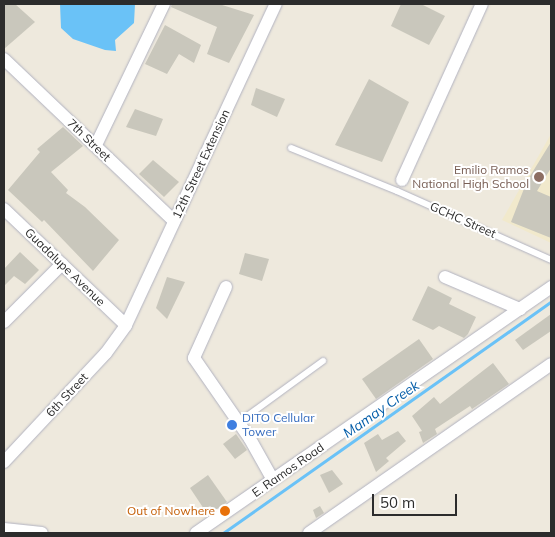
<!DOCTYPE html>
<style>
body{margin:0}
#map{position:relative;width:555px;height:537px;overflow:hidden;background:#eee9dd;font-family:Mulish,sans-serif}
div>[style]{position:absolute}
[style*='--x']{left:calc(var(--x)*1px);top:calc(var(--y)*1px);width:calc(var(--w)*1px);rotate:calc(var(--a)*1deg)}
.education>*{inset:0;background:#f1e9cc}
.water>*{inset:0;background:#6ac2f7}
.stream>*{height:3px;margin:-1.5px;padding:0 1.5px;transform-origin:1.5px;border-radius:1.5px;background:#6ac2f7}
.building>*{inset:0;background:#c9c7bc}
.roads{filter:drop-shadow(0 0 1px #b1b2c0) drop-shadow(0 0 1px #b1b2c0)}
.service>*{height:6px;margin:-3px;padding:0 3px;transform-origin:3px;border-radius:3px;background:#fff}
.minor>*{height:12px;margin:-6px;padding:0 6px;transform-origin:6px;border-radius:6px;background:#fff}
.dots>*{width:14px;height:14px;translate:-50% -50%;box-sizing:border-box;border:2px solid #fff;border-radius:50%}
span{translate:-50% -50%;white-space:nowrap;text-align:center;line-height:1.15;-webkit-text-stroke:4px #fff;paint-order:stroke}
.street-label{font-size:12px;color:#2c2c2c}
.education-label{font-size:12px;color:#785e54}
.right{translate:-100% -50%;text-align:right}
.shop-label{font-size:12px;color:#366cbe}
.left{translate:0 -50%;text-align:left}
.food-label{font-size:12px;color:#c56008}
.water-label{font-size:14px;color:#045da8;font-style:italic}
.frame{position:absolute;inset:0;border:5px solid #2c2c2c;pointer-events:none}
.scale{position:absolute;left:372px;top:494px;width:85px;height:22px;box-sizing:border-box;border:2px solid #2c2c2c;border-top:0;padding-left:6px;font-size:15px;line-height:18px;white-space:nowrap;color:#2c2c2c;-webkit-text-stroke:4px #fff;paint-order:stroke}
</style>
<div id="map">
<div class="education">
<div style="clip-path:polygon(551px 134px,551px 243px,502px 220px)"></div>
</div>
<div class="water">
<div style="clip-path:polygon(60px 4px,135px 4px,134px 23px,115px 40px,116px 51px,105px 50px,73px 39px,61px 28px)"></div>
</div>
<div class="stream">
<div style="--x:223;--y:533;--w:401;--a:-35.2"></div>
</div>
<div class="building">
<div style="clip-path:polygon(4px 4px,15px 4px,35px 22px,4px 49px)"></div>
<div style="clip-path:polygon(172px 4px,219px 4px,254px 15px,229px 63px,207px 54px,217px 27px,171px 7px)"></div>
<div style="clip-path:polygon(401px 4px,421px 4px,445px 16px,429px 45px,391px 26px)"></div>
<div style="clip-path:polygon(165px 25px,201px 45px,194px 63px,179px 54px,167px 74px,145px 64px)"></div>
<div style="clip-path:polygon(369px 79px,409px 102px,382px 162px,335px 145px)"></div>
<div style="clip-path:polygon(256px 88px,285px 99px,277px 117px,251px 105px)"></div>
<div style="clip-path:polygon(135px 109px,163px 119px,156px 136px,126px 127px)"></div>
<div style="clip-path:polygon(63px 127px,83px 146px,51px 172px,68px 190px,66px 193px,85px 207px,119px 240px,93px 271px,44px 220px,42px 222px,8px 190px,40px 152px,37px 149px)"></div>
<div style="clip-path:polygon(551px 142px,551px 168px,537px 191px,551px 197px,551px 238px,511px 222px,527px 181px)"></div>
<div style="clip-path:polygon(153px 160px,179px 182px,164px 197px,139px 174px)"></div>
<div style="clip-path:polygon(20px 252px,39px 270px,25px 284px,14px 276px,4px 286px,4px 269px)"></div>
<div style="clip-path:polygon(245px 253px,269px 259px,262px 281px,239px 274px)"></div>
<div style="clip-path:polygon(167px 277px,185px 282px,167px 319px,156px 308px)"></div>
<div style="clip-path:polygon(428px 286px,452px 298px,449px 304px,476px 317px,468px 334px,464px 338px,439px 326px,433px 330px,412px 320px)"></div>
<div style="clip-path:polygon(551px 314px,551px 331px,523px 350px,515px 340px)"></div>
<div style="clip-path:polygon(419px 339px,433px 359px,376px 399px,362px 379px)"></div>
<div style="clip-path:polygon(493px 363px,509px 384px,472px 409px,470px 406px,435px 429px,437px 434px,423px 443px,419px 432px,422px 431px,412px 416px,434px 397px,440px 404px)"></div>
<div style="clip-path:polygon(398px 431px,406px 441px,386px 458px,389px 461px,376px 472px,364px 443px,378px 434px,382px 440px)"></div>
<div style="clip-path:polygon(236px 434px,247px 450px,235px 459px,223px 444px)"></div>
<div style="clip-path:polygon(332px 470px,343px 484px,329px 493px,320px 475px)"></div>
<div style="clip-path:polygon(208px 475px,227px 502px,208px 515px,190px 488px)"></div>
<div style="clip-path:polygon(320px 506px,324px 513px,316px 518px,313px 510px)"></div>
</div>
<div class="roads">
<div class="service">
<div style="--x:291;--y:148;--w:114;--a:22.1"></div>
<div style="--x:397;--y:191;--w:169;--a:24.1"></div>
<div style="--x:239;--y:422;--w:104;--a:-36"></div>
</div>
<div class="minor">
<div style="--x:4;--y:59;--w:235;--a:43.6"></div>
<div style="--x:96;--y:145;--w:157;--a:-64.3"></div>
<div style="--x:402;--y:180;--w:193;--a:-65.6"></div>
<div style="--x:4;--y:209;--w:168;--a:43.6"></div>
<div style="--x:445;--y:277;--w:82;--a:23.1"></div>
<div style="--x:226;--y:287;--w:78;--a:114.3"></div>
<div style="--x:194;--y:358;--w:98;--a:55.3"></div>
<div style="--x:250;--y:439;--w:47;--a:60.7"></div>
<div style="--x:4;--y:322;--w:82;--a:-45"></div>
<div style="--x:4;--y:462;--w:149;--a:-46.9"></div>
<div style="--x:106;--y:353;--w:34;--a:-54"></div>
<div style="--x:126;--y:325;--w:354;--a:-65"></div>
<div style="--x:4;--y:529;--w:38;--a:6"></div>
<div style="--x:196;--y:533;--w:432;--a:-34.7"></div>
<div style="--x:309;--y:533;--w:295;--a:-34.9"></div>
</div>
</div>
<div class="dots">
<div style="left:539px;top:177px;background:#8d6e63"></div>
<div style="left:232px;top:425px;background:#3f7fe0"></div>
<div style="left:225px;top:511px;background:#e8710a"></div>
</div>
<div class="street-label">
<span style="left:89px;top:140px;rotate:44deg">7th Street</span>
<span style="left:201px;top:164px;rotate:-65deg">12th Street Extension</span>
<span style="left:463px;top:220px;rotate:24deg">GCHC Street</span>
<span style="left:65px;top:267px;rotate:44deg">Guadalupe Avenue</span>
<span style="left:67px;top:395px;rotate:-47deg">6th Street</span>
<span style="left:288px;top:470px;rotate:-35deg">E. Ramos Road</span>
</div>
<div class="education-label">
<span class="right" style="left:529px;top:177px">Emilio Ramos<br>National High School</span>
</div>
<div class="shop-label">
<span class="left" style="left:242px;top:425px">DITO Cellular<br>Tower</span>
</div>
<div class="food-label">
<span class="right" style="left:215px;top:511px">Out of Nowhere</span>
</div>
<div class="water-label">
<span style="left:381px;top:409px;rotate:-35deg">Mamay Creek</span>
</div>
<div class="frame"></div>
<div class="scale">50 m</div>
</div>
